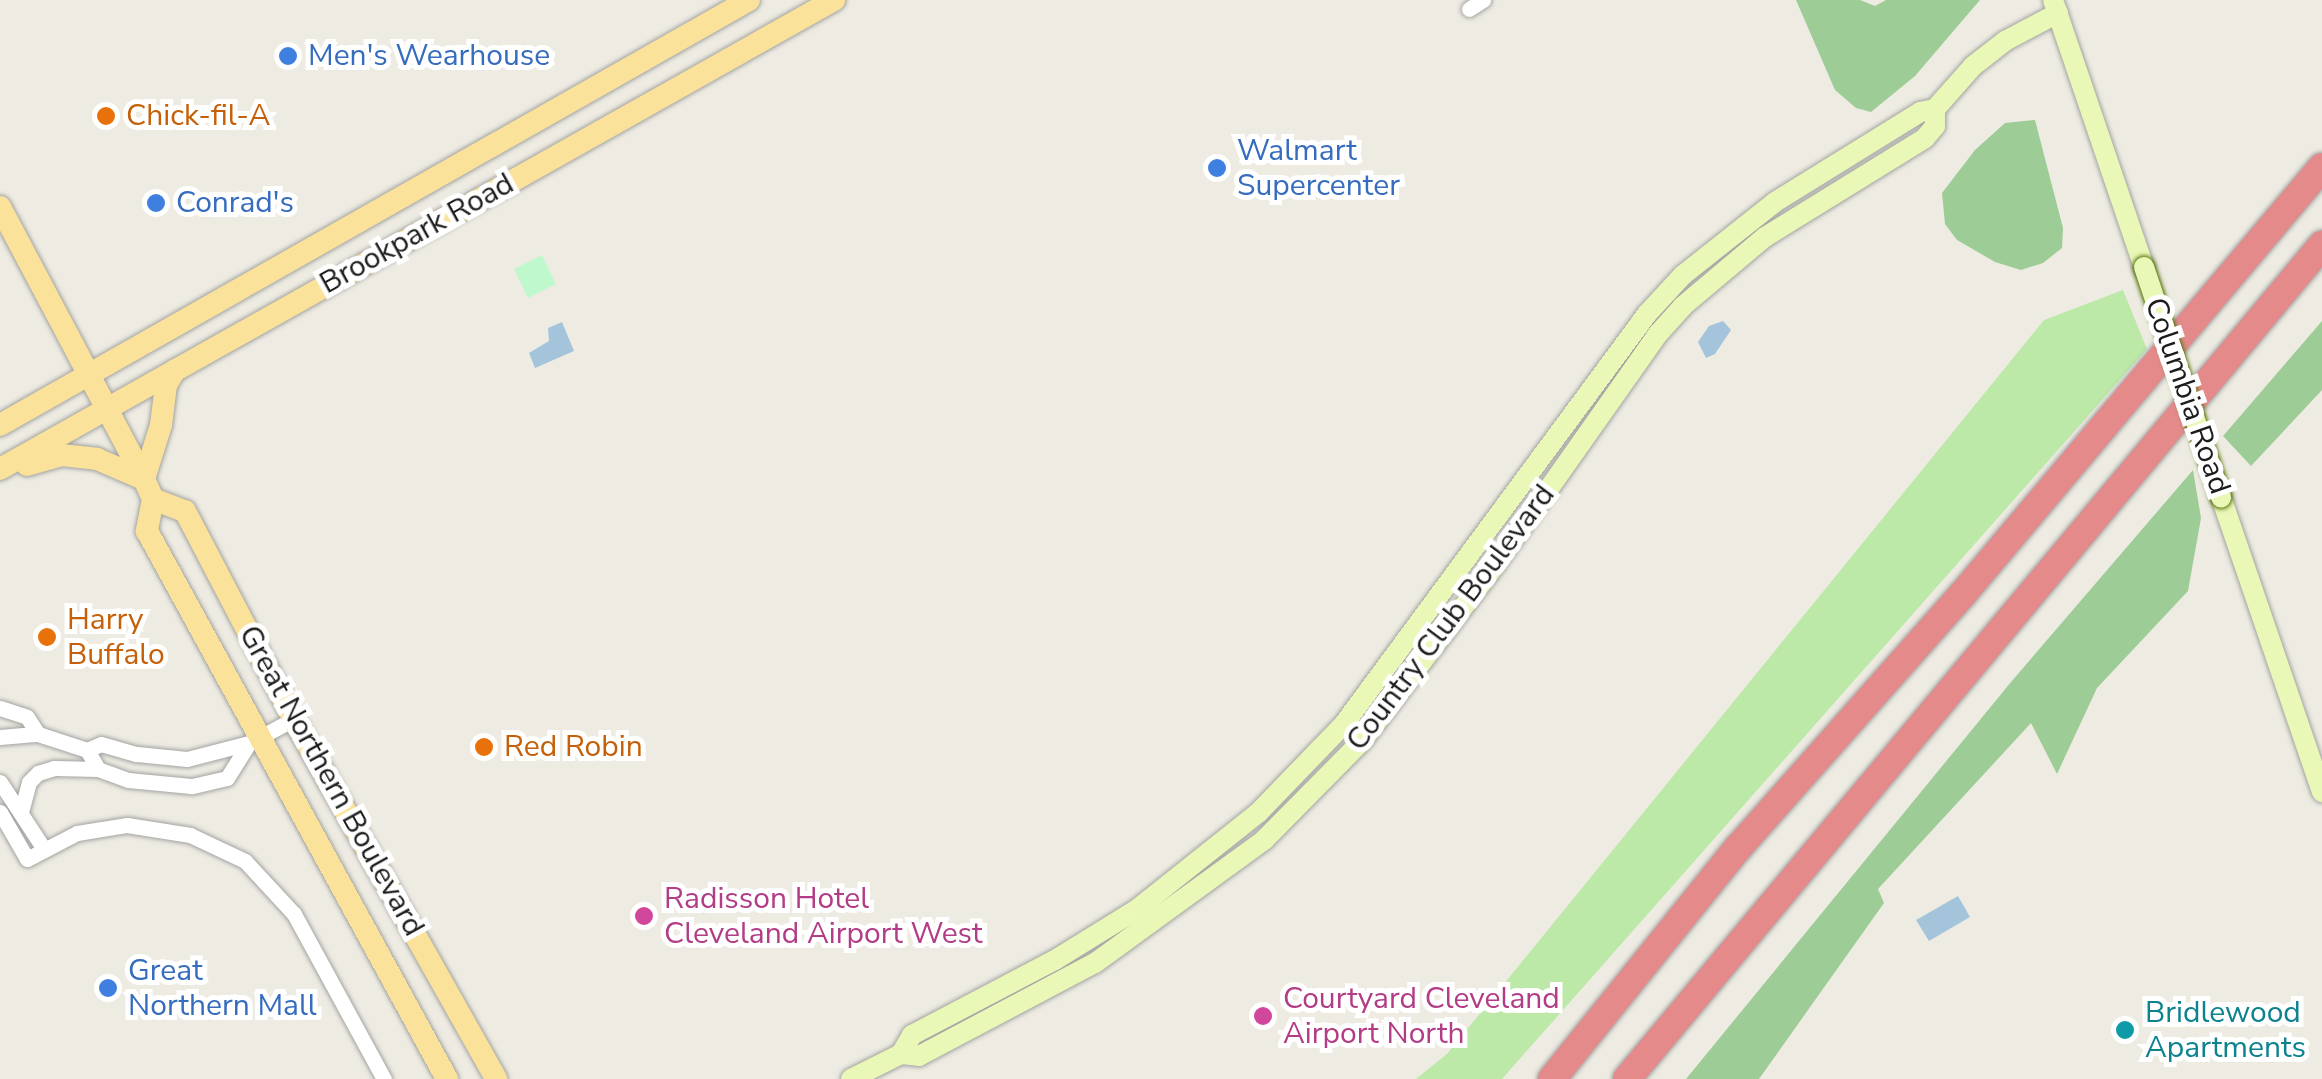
<!DOCTYPE html>
<style>
body{margin:0}
#map{position:relative;width:2322px;height:1079px;overflow:hidden;background:#eeece2;font-family:"Nunito Sans",sans-serif}
div>[style]{position:absolute}
[style*='--x']{left:calc(var(--x)*1px);top:calc(var(--y)*1px);width:calc(var(--w)*1px);rotate:calc(var(--a)*1deg)}
.grass>*{inset:0;background:#bce8a8}
.forest>*{inset:0;background:#9dcc97}
.park>*{inset:0;background:#bff8cd}
.water>*{inset:0;background:#a3c4db}
.roads{filter:drop-shadow(0 0 2px #a3a3a3) drop-shadow(0 0 2px #a3a3a3)}
.street>*{height:15px;margin:-7.5px;padding:0 7.5px;transform-origin:7.5px;border-radius:7.5px;background:#fff}
.secondary>*{height:20px;margin:-10px;padding:0 10px;transform-origin:10px;border-radius:10px;background:#e9f8b6}
.primary>*{height:22px;margin:-11px;padding:0 11px;transform-origin:11px;border-radius:11px;background:#fae29b}
.highway>*{height:28px;margin:-14px;padding:0 14px;transform-origin:14px;border-radius:14px;background:#e48a8b}
.bridges{filter:drop-shadow(0 0 2px #527006) drop-shadow(0 0 2px #527006)}
.secondary-bridge>*{height:20px;margin:-10px;padding:0 10px;transform-origin:10px;border-radius:10px;background:#e9f8b6}
.dots>*{width:28px;height:28px;translate:-50% -50%;box-sizing:border-box;border:5px solid #fff;border-radius:50%}
span{translate:-50% -50%;white-space:nowrap;text-align:center;line-height:1.15;-webkit-text-stroke:10px #fff;paint-order:stroke}
.shop-label{font-size:30px;color:#366cbe}
.left{translate:0 -50%;text-align:left}
.food-label{font-size:30px;color:#c56008}
.street-label{font-size:30px;color:#1c1c1c}
.hotel-label{font-size:30px;color:#b23c85}
.culture-label{font-size:30px;color:#0d838f}
</style>
<div id="map">
<div class="grass">
<div style="clip-path:polygon(2123px 290px,2147px 349px,1502px 1079px,1416px 1079px,1447px 1054px,2044px 320px)"></div>
</div>
<div class="forest">
<div style="clip-path:polygon(1796px 0,1860px 0,1875px 6px,1886px 0,1980px 0,1915px 76px,1871px 112px,1856px 108px,1835px 90px)"></div>
<div style="clip-path:polygon(2035px 120px,2063px 228px,2062px 248px,2043px 263px,2021px 270px,1995px 262px,1957px 240px,1945px 224px,1942px 193px,1975px 150px,2005px 123px)"></div>
<div style="clip-path:polygon(2322px 321px,2322px 390px,2251px 466px,2223px 436px)"></div>
<div style="clip-path:polygon(2193px 470px,2201px 518px,2188px 591px,2097px 688px,2057px 774px,2031px 723px,1878px 889px,1884px 903px,1759px 1079px,1686px 1079px,2011px 682px)"></div>
</div>
<div class="park">
<div style="clip-path:polygon(542px 255px,556px 284px,528px 298px,514px 269px)"></div>
</div>
<div class="water">
<div style="clip-path:polygon(1723px 321px,1731px 330px,1715px 354px,1706px 358px,1698px 342px,1709px 326px)"></div>
<div style="clip-path:polygon(562px 322px,574px 351px,535px 368px,529px 353px,549px 341px,548px 328px)"></div>
<div style="clip-path:polygon(1958px 896px,1970px 917px,1929px 941px,1916px 920px)"></div>
</div>
<div class="roads">
<div class="street">
<div style="--x:1469;--y:9;--w:17;--a:-33"></div>
<div style="--x:0;--y:708;--w:28;--a:18"></div>
<div style="--x:27;--y:717;--w:20;--a:57"></div>
<div style="--x:0;--y:737;--w:38;--a:-5"></div>
<div style="--x:38;--y:734;--w:52;--a:18.1"></div>
<div style="--x:249;--y:743;--w:41;--a:122.2"></div>
<div style="--x:227;--y:778;--w:37;--a:167"></div>
<div style="--x:191;--y:786;--w:63;--a:-174.6"></div>
<div style="--x:128;--y:780;--w:32;--a:-160"></div>
<div style="--x:98;--y:769;--w:22;--a:-120"></div>
<div style="--x:87;--y:750;--w:15;--a:-23"></div>
<div style="--x:101;--y:744;--w:37;--a:16"></div>
<div style="--x:137;--y:754;--w:50;--a:5.7"></div>
<div style="--x:187;--y:759;--w:64;--a:-14.5"></div>
<div style="--x:249;--y:743;--w:51;--a:-28.1"></div>
<div style="--x:0;--y:782;--w:80;--a:56.7"></div>
<div style="--x:0;--y:812;--w:54;--a:60.1"></div>
<div style="--x:27;--y:859;--w:56;--a:-27.5"></div>
<div style="--x:77;--y:833;--w:51;--a:-9.1"></div>
<div style="--x:127;--y:825;--w:64;--a:9"></div>
<div style="--x:190;--y:835;--w:61;--a:25.3"></div>
<div style="--x:245;--y:861;--w:72;--a:47.2"></div>
<div style="--x:294;--y:914;--w:188;--a:61.4"></div>
<div style="--x:21;--y:812;--w:31;--a:-75"></div>
<div style="--x:29;--y:782;--w:13;--a:-45"></div>
<div style="--x:38;--y:773;--w:17;--a:-17"></div>
<div style="--x:54;--y:768;--w:44;--a:1.3"></div>
</div>
<div class="secondary">
<div style="--x:2053;--y:0;--w:282;--a:71.2"></div>
<div style="--x:2221;--y:497;--w:312;--a:71.1"></div>
<div style="--x:901;--y:1054;--w:22;--a:-60"></div>
<div style="--x:912;--y:1035;--w:161;--a:-27.7"></div>
<div style="--x:1055;--y:960;--w:95;--a:-31.7"></div>
<div style="--x:1136;--y:910;--w:156;--a:-38.5"></div>
<div style="--x:1258;--y:813;--w:124;--a:-46"></div>
<div style="--x:1344;--y:724;--w:510;--a:-53.53"></div>
<div style="--x:1647;--y:314;--w:53;--a:-47.3"></div>
<div style="--x:1683;--y:275;--w:117;--a:-38.4"></div>
<div style="--x:1775;--y:202;--w:171;--a:-31.8"></div>
<div style="--x:1920;--y:112;--w:15;--a:-11"></div>
<div style="--x:1935;--y:109;--w:57;--a:-48.5"></div>
<div style="--x:1973;--y:66;--w:41;--a:-38"></div>
<div style="--x:2005;--y:41;--w:60;--a:-27.8"></div>
<div style="--x:851;--y:1079;--w:56;--a:-26.6"></div>
<div style="--x:901;--y:1054;--w:18;--a:6"></div>
<div style="--x:919;--y:1056;--w:199;--a:-27.9"></div>
<div style="--x:1095;--y:963;--w:209;--a:-36"></div>
<div style="--x:1264;--y:840;--w:139;--a:-45.3"></div>
<div style="--x:1362;--y:741;--w:221;--a:-52.9"></div>
<div style="--x:1495;--y:565;--w:283;--a:-54.8"></div>
<div style="--x:1658;--y:334;--w:38;--a:-48"></div>
<div style="--x:1683;--y:306;--w:107;--a:-40.1"></div>
<div style="--x:1765;--y:237;--w:188;--a:-31.7"></div>
<div style="--x:1925;--y:138;--w:16;--a:-50"></div>
<div style="--x:1935;--y:126;--w:17;--a:-90"></div>
</div>
<div class="primary">
<div style="--x:0;--y:207;--w:308;--a:62.1"></div>
<div style="--x:144;--y:479;--w:22;--a:66"></div>
<div style="--x:153;--y:499;--w:33;--a:101"></div>
<div style="--x:147;--y:531;--w:625;--a:61.3"></div>
<div style="--x:0;--y:425;--w:861;--a:-29.57"></div>
<div style="--x:27;--y:465;--w:35;--a:-16"></div>
<div style="--x:61;--y:455;--w:36;--a:6"></div>
<div style="--x:97;--y:459;--w:51;--a:23.1"></div>
<div style="--x:0;--y:469;--w:957;--a:-29.35"></div>
<div style="--x:144;--y:479;--w:57;--a:-72.5"></div>
<div style="--x:161;--y:425;--w:40;--a:-82.9"></div>
<div style="--x:166;--y:385;--w:17;--a:-59"></div>
<div style="--x:153;--y:499;--w:34;--a:21"></div>
<div style="--x:185;--y:511;--w:244;--a:62.4"></div>
<div style="--x:298;--y:727;--w:404;--a:60.6"></div>
</div>
<div class="highway">
<div style="--x:1552;--y:1079;--w:297;--a:-51.2"></div>
<div style="--x:1738;--y:848;--w:338;--a:-48.5"></div>
<div style="--x:1962;--y:595;--w:559;--a:-49.93"></div>
<div style="--x:1627;--y:1079;--w:1086;--a:-50.19"></div>
</div>
</div>
<div class="bridges">
<div class="secondary-bridge">
<div style="--x:2144;--y:267;--w:243;--a:71.5"></div>
</div>
</div>
<div class="dots">
<div style="left:288px;top:56px;background:#3f7fe0"></div>
<div style="left:106px;top:116px;background:#e8710a"></div>
<div style="left:1217px;top:168px;background:#3f7fe0"></div>
<div style="left:156px;top:203px;background:#3f7fe0"></div>
<div style="left:47px;top:637px;background:#e8710a"></div>
<div style="left:484px;top:747px;background:#e8710a"></div>
<div style="left:644px;top:916px;background:#d1479c"></div>
<div style="left:108px;top:988px;background:#3f7fe0"></div>
<div style="left:1263px;top:1016px;background:#d1479c"></div>
<div style="left:2125px;top:1030px;background:#0f9aa8"></div>
</div>
<div class="shop-label">
<span class="left" style="left:308px;top:56px">Men's Wearhouse</span>
<span class="left" style="left:1237px;top:168px">Walmart<br>Supercenter</span>
<span class="left" style="left:176px;top:203px">Conrad's</span>
<span class="left" style="left:128px;top:988px">Great<br>Northern Mall</span>
</div>
<div class="food-label">
<span class="left" style="left:126px;top:116px">Chick-fil-A</span>
<span class="left" style="left:67px;top:637px">Harry<br>Buffalo</span>
<span class="left" style="left:504px;top:747px">Red Robin</span>
</div>
<div class="street-label">
<span style="left:417px;top:234px;rotate:-29deg">Brookpark Road</span>
<span style="left:2187px;top:396px;rotate:71deg">Columbia Road</span>
<span style="left:1451px;top:618px;rotate:-53deg">Country Club Boulevard</span>
<span style="left:331px;top:781px;rotate:61deg">Great Northern Boulevard</span>
</div>
<div class="hotel-label">
<span class="left" style="left:664px;top:916px">Radisson Hotel<br>Cleveland Airport West</span>
<span class="left" style="left:1283px;top:1016px">Courtyard Cleveland<br>Airport North</span>
</div>
<div class="culture-label">
<span class="left" style="left:2145px;top:1030px">Bridlewood<br>Apartments</span>
</div>
</div>
